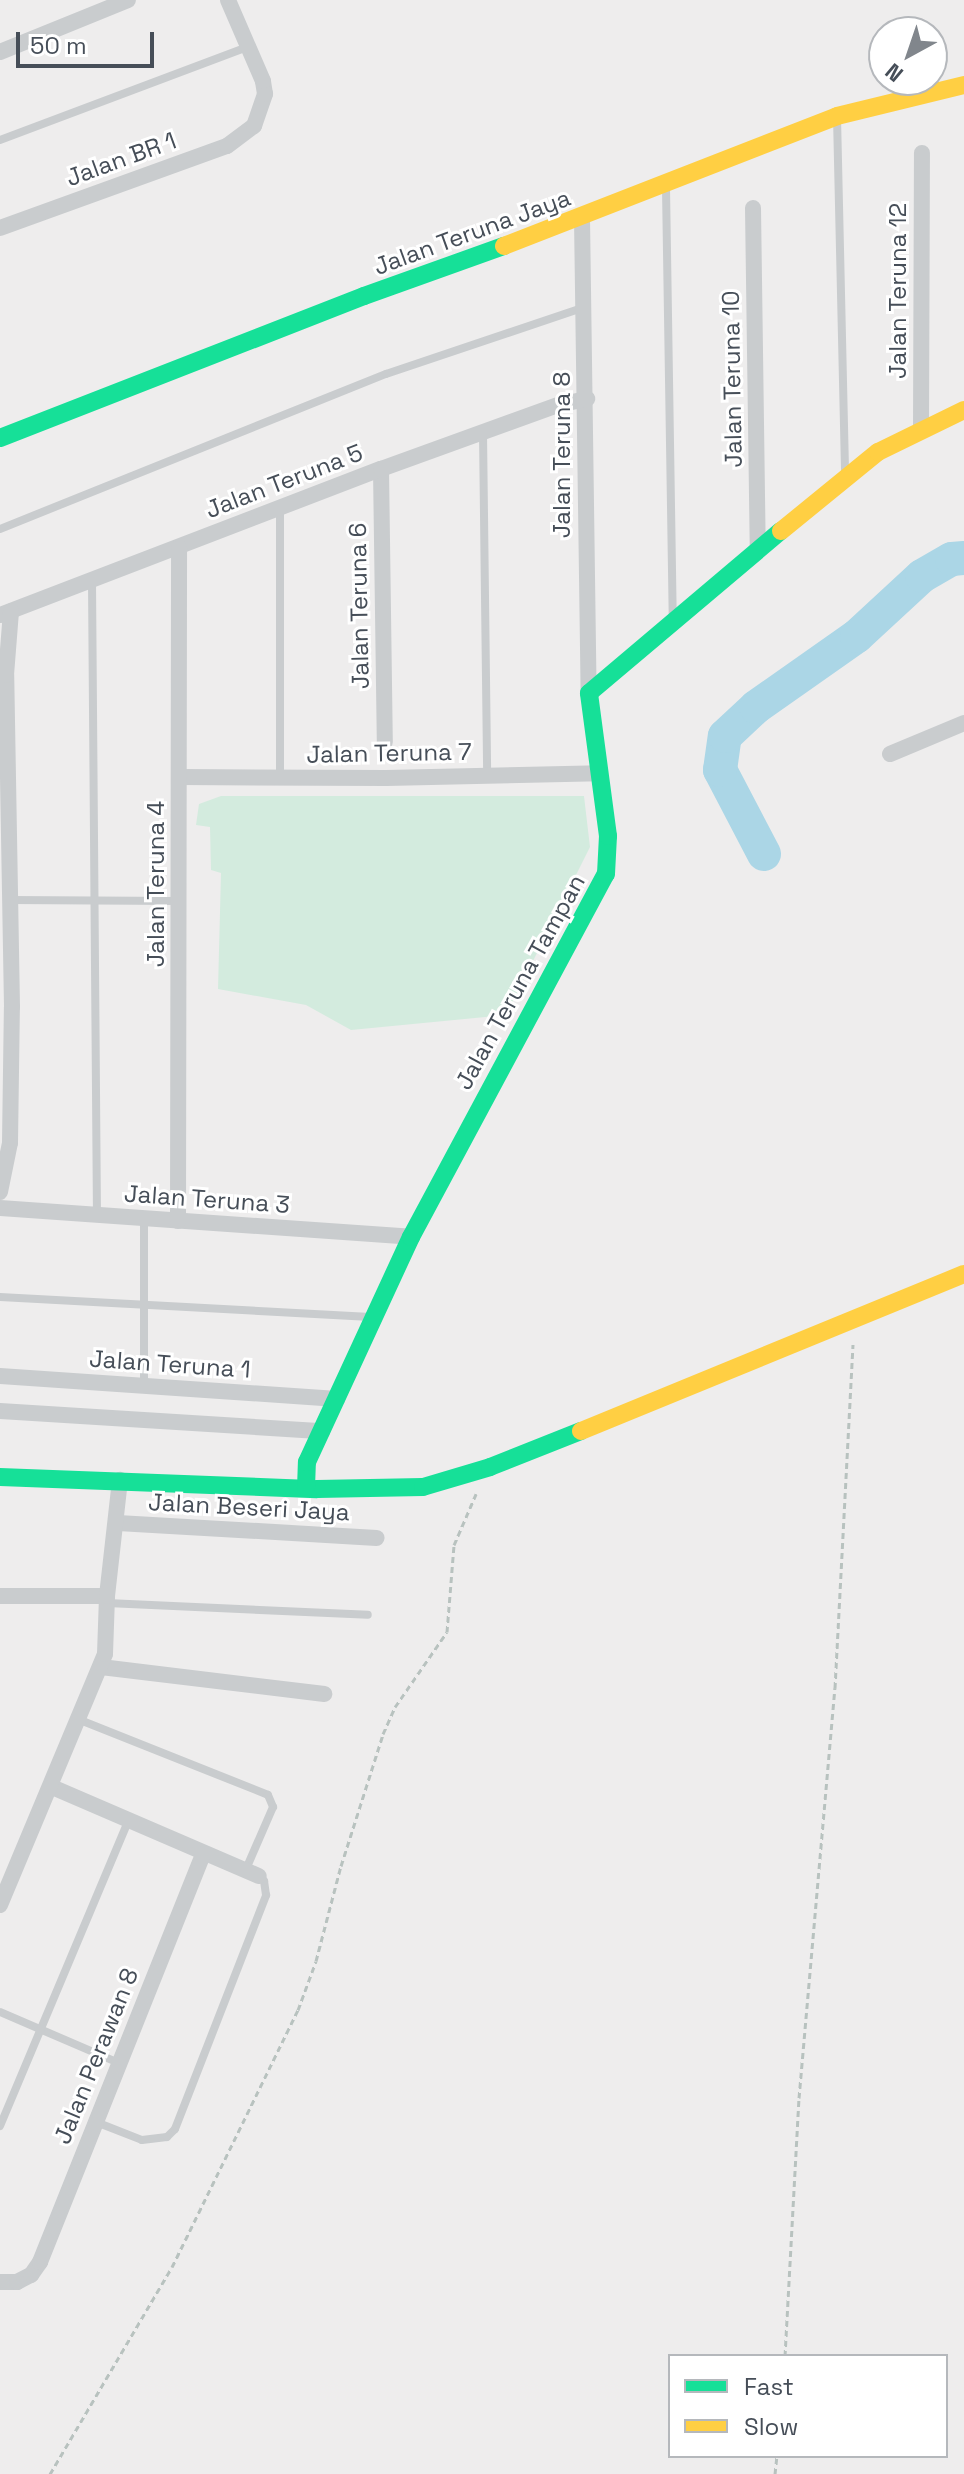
<!DOCTYPE html>
<style>
body{margin:0}
#map{position:relative;width:964px;height:2474px;overflow:hidden;background:#eeeded;font-family:"Space Grotesk",sans-serif}
div>[style]{position:absolute}
[style*='--x']{left:calc(var(--x)*1px);top:calc(var(--y)*1px);width:calc(var(--w)*1px);rotate:calc(var(--a)*1deg)}
.green>*{inset:0;background:#d3ebde}
.river>*{height:34px;margin:-17px;padding:0 17px;transform-origin:17px;border-radius:17px;background:#abd6e6}
.path>*{height:3px;margin-top:-1.5px;transform-origin:0;background:repeating-linear-gradient(90deg,#b8c2bf 0 6px,transparent 0 10px)}
.lane>*{height:8px;margin:-4px;padding:0 4px;transform-origin:4px;border-radius:4px;background:#c9ccce}
.street>*{height:16px;margin:-8px;padding:0 8px;transform-origin:8px;border-radius:8px;background:#c9ccce}
.fast>*{height:18px;margin:-9px;padding:0 9px;transform-origin:9px;border-radius:9px;background:#16e098}
.slow>*{height:18px;margin:-9px;padding:0 9px;transform-origin:9px;border-radius:9px;background:#ffcf43}
span{translate:-50% -50%;white-space:nowrap;text-align:center;line-height:1.15;-webkit-text-stroke:6px #fff;paint-order:stroke}
.street-label{font-size:24px;color:#464e58}
.legend{position:absolute;left:668px;top:2354px;width:280px;height:104px;box-sizing:border-box;background:#fff;border:2px solid #b5b8bc;margin:0;padding:10px 14px;list-style:none;font-size:24px;color:#464e58}
.legend li{display:flex;align-items:center;gap:16px;height:40px}
.legend b{width:40px;border:2px solid #b5b8bc}
.north{position:absolute;left:868px;top:16px;width:80px;height:80px;box-sizing:border-box;background:#fff;border:2px solid #b5b8bc;border-radius:50%;rotate:220deg;font-size:22px;font-weight:700;line-height:32px;text-align:center;color:#464e58}
.north::after{content:'';display:block;margin:auto;width:28px;height:36px;background:#81868c;clip-path:polygon(50% 0,100% 100%,50% 72%,0 100%)}
.scale{position:absolute;left:16px;top:32px;width:138px;height:36px;box-sizing:border-box;border:4px solid #464e58;border-top:0;padding-left:10px;font-size:24px;line-height:28px;white-space:nowrap;color:#464e58;-webkit-text-stroke:6px #fff;paint-order:stroke}
</style>
<div id="map">
<div class="green">
<div style="clip-path:polygon(221px 796px,584px 796px,590px 847px,506px 1015px,351px 1030px,306px 1005px,218px 989px,221px 873px,211px 870px,210px 827px,196px 825px,199px 804px)"></div>
</div>
<div class="river">
<div style="--x:764;--y:854;--w:95;--a:-117.6"></div>
<div style="--x:720;--y:770;--w:34;--a:-82"></div>
<div style="--x:725;--y:736;--w:42;--a:-43.1"></div>
<div style="--x:756;--y:707;--w:123;--a:-35.1"></div>
<div style="--x:857;--y:636;--w:88;--a:-42.7"></div>
<div style="--x:922;--y:576;--w:34;--a:-30"></div>
<div style="--x:952;--y:559;--w:12;--a:-5"></div>
</div>
<div class="path">
<div style="--x:785;--y:2356;--w:258;--a:-86.9"></div>
<div style="--x:799;--y:2098;--w:412;--a:-85"></div>
<div style="--x:835;--y:1688;--w:344;--a:-87"></div>
<div style="--x:50;--y:2474;--w:240;--a:-59.5"></div>
<div style="--x:172;--y:2267;--w:286;--a:-63.9"></div>
<div style="--x:298;--y:2010;--w:52;--a:-69.8"></div>
<div style="--x:316;--y:1961;--w:98;--a:-75.3"></div>
<div style="--x:341;--y:1866;--w:139;--a:-72.3"></div>
<div style="--x:383;--y:1734;--w:30;--a:-66"></div>
<div style="--x:395;--y:1707;--w:91;--a:-55.3"></div>
<div style="--x:447;--y:1632;--w:87;--a:-85.4"></div>
<div style="--x:454;--y:1545;--w:56;--a:-66.7"></div>
<div style="--x:775;--y:2474;--w:18;--a:-84"></div>
</div>
<div class="lane">
<div style="--x:837;--y:117;--w:354;--a:88.7"></div>
<div style="--x:0;--y:140;--w:265;--a:-20.6"></div>
<div style="--x:666;--y:188;--w:430;--a:89.1"></div>
<div style="--x:483;--y:433;--w:343;--a:89.3"></div>
<div style="--x:0;--y:529;--w:416;--a:-21.9"></div>
<div style="--x:386;--y:374;--w:210;--a:-18.6"></div>
<div style="--x:92;--y:582;--w:633;--a:89.55"></div>
<div style="--x:280;--y:778;--w:270;--a:-90"></div>
<div style="--x:9;--y:900;--w:170;--a:0.3"></div>
<div style="--x:0;--y:1297;--w:371;--a:3.1"></div>
<div style="--x:144;--y:1385;--w:166;--a:-90"></div>
<div style="--x:107;--y:1603;--w:261;--a:2.6"></div>
<div style="--x:80;--y:1720;--w:202;--a:21.7"></div>
<div style="--x:268;--y:1795;--w:13;--a:67"></div>
<div style="--x:273;--y:1807;--w:68;--a:113.5"></div>
<div style="--x:0;--y:2012;--w:129;--a:23.2"></div>
<div style="--x:96;--y:2122;--w:49;--a:21.4"></div>
<div style="--x:142;--y:2140;--w:25;--a:-7"></div>
<div style="--x:167;--y:2137;--w:11;--a:-45"></div>
<div style="--x:175;--y:2129;--w:251;--a:-68.7"></div>
<div style="--x:266;--y:1895;--w:14;--a:-98"></div>
<div style="--x:264;--y:1881;--w:7;--a:-135"></div>
<div style="--x:0;--y:2126;--w:331;--a:-67.2"></div>
</div>
<div class="street">
<div style="--x:0;--y:52;--w:138;--a:-22.1"></div>
<div style="--x:753;--y:208;--w:340;--a:89.2"></div>
<div style="--x:582;--y:218;--w:475;--a:89.2"></div>
<div style="--x:0;--y:228;--w:241;--a:-19.9"></div>
<div style="--x:227;--y:146;--w:34;--a:-37"></div>
<div style="--x:254;--y:126;--w:34;--a:-71"></div>
<div style="--x:265;--y:94;--w:13;--a:-99"></div>
<div style="--x:263;--y:81;--w:88;--a:-113.4"></div>
<div style="--x:921;--y:428;--w:275;--a:-89.8"></div>
<div style="--x:381;--y:469;--w:273;--a:89.2"></div>
<div style="--x:0;--y:615;--w:408;--a:-21"></div>
<div style="--x:381;--y:469;--w:188;--a:-19.9"></div>
<div style="--x:558;--y:405;--w:30;--a:-12"></div>
<div style="--x:890;--y:754;--w:80;--a:-22.7"></div>
<div style="--x:180;--y:777;--w:206;--a:0.3"></div>
<div style="--x:386;--y:778;--w:213;--a:-1.3"></div>
<div style="--x:0;--y:1192;--w:50;--a:-78.5"></div>
<div style="--x:10;--y:1143;--w:136;--a:-89.2"></div>
<div style="--x:12;--y:1007;--w:332;--a:-91"></div>
<div style="--x:6;--y:675;--w:64;--a:-85.5"></div>
<div style="--x:0;--y:1208;--w:412;--a:4"></div>
<div style="--x:178;--y:1221;--w:673;--a:-89.91"></div>
<div style="--x:0;--y:1376;--w:338;--a:3.9"></div>
<div style="--x:0;--y:1411;--w:323;--a:3.6"></div>
<div style="--x:118;--y:1523;--w:259;--a:3.3"></div>
<div style="--x:0;--y:1596;--w:107;--a:0"></div>
<div style="--x:101;--y:1667;--w:225;--a:6.9"></div>
<div style="--x:52;--y:1787;--w:225;--a:23.3"></div>
<div style="--x:0;--y:1905;--w:272;--a:-67.3"></div>
<div style="--x:105;--y:1654;--w:58;--a:-88"></div>
<div style="--x:107;--y:1596;--w:117;--a:-83.6"></div>
<div style="--x:0;--y:2282;--w:17;--a:0"></div>
<div style="--x:17;--y:2282;--w:16;--a:-27"></div>
<div style="--x:31;--y:2275;--w:16;--a:-55"></div>
<div style="--x:40;--y:2262;--w:439;--a:-68.2"></div>
</div>
<div class="fast">
<div style="--x:0;--y:438;--w:391;--a:-21.3"></div>
<div style="--x:364;--y:296;--w:149;--a:-19.7"></div>
<div style="--x:0;--y:1477;--w:317;--a:2.2"></div>
<div style="--x:317;--y:1489;--w:106;--a:-1.1"></div>
<div style="--x:423;--y:1487;--w:70;--a:-16.6"></div>
<div style="--x:490;--y:1467;--w:98;--a:-21.6"></div>
<div style="--x:306;--y:1488;--w:26;--a:-88"></div>
<div style="--x:307;--y:1462;--w:248;--a:-65.2"></div>
<div style="--x:411;--y:1237;--w:412;--a:-61.8"></div>
<div style="--x:606;--y:874;--w:38;--a:-87"></div>
<div style="--x:608;--y:836;--w:144;--a:-97.6"></div>
<div style="--x:589;--y:693;--w:251;--a:-40.2"></div>
</div>
<div class="slow">
<div style="--x:504;--y:246;--w:357;--a:-21.3"></div>
<div style="--x:837;--y:116;--w:131;--a:-13.7"></div>
<div style="--x:781;--y:531;--w:125;--a:-39.2"></div>
<div style="--x:878;--y:452;--w:96;--a:-26"></div>
<div style="--x:581;--y:1431;--w:414;--a:-22.3"></div>
</div>
<div class="street-label">
<span style="left:121px;top:159px;rotate:-20deg">Jalan BR 1</span>
<span style="left:472px;top:232px;rotate:-20deg">Jalan Teruna Jaya</span>
<span style="left:898px;top:291px;rotate:-90deg">Jalan Teruna 12</span>
<span style="left:732px;top:379px;rotate:-91deg">Jalan Teruna 10</span>
<span style="left:562px;top:455px;rotate:-90deg">Jalan Teruna 8</span>
<span style="left:284px;top:481px;rotate:-21deg">Jalan Teruna 5</span>
<span style="left:359px;top:606px;rotate:-91deg">Jalan Teruna 6</span>
<span style="left:389px;top:753px;rotate:-1deg">Jalan Teruna 7</span>
<span style="left:156px;top:884px;rotate:-90deg">Jalan Teruna 4</span>
<span style="left:520px;top:982px;rotate:-61deg">Jalan Teruna Tampan</span>
<span style="left:207px;top:1199px;rotate:4deg">Jalan Teruna 3</span>
<span style="left:170px;top:1364px;rotate:4deg">Jalan Teruna 1</span>
<span style="left:249px;top:1507px;rotate:3deg">Jalan Beseri Jaya</span>
<span style="left:96px;top:2056px;rotate:-68deg">Jalan Perawan 8</span>
</div>
<ul class="legend">
<li><b style="height:10px;background:#16e098"></b>Fast</li>
<li><b style="height:10px;background:#ffcf43"></b>Slow</li>
</ul>
<div class="north">N</div>
<div class="scale">50 m</div>
</div>
